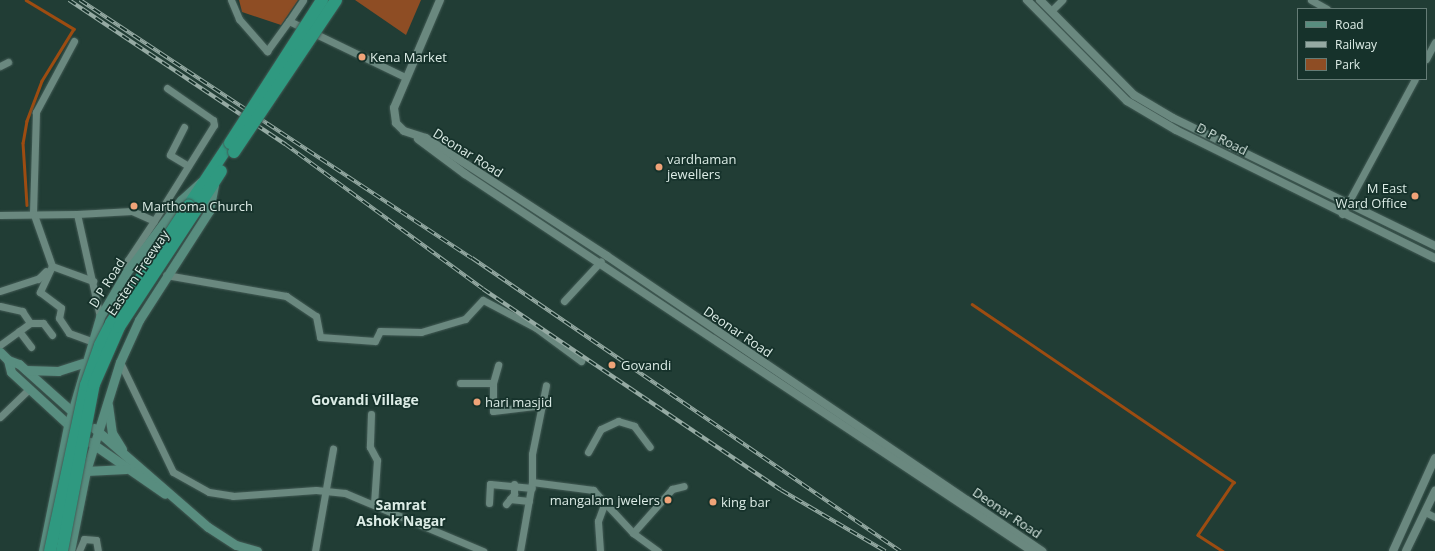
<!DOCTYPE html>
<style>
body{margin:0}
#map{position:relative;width:1435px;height:551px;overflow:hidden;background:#213d35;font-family:"Open Sans",sans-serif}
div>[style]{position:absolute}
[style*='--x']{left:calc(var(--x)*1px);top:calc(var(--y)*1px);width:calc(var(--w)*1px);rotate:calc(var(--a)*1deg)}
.green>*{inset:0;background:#8e4d24}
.stream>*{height:2.5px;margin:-1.25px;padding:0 1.25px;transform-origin:1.25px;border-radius:1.25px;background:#9d4c11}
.roads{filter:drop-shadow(0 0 1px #435b55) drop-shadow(0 0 1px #435b55)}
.minor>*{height:7px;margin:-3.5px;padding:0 3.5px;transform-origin:3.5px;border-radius:3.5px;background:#6a887f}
.tertiary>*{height:8px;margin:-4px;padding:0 4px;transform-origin:4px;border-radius:4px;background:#6a887f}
.secondary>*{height:9px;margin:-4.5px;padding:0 4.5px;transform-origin:4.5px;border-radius:4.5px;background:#588d7f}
.motorway>*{height:12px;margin:-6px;padding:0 6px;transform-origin:6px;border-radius:6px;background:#2f9980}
.rail>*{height:4px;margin-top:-2px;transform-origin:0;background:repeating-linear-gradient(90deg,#16322b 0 8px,#95aaa3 0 16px);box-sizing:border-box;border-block:1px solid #95aaa3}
.bridges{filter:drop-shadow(0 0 1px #435b55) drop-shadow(0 0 1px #435b55)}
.motorway-bridge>*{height:12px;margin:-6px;padding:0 6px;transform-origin:6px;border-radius:6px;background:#2f9980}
.dots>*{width:11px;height:11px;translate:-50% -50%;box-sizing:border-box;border:2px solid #16322b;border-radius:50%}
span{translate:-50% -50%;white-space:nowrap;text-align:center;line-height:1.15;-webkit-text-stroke:3.5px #16322b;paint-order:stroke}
.poi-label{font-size:13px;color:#dcece6}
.left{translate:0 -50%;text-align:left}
.right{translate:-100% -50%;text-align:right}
.street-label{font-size:13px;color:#dcece6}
.neighbourhood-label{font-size:14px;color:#dcece6;font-weight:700}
.legend{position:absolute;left:1297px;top:8px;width:130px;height:72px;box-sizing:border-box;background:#16322b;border:1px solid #657c76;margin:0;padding:5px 7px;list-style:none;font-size:12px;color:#dcece6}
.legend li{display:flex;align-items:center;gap:8px;height:20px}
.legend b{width:20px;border:1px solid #657c76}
</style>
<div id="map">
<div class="green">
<div style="clip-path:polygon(239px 0,298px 0,281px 25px,242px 12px)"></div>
<div style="clip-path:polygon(355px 0,421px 0,406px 35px)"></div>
</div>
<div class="stream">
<div style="--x:26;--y:0;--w:56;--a:31.1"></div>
<div style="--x:74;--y:29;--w:61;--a:121.6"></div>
<div style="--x:42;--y:81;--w:43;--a:110.6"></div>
<div style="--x:27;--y:121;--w:22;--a:100"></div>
<div style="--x:23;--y:143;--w:62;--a:86.3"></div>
<div style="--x:972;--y:304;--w:317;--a:34.2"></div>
<div style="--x:1234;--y:482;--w:64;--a:124.2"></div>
<div style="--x:1198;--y:535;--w:30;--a:33"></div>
</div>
<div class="roads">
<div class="minor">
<div style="--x:231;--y:0;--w:21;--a:67"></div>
<div style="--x:239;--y:19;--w:43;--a:48.8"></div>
<div style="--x:267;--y:51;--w:37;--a:-54"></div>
<div style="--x:289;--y:21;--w:129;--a:25.8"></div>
<div style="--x:1311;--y:0;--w:18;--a:29"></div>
<div style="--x:1051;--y:11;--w:16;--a:-45"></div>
<div style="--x:289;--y:21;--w:25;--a:-56"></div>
<div style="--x:74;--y:41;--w:81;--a:118.2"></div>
<div style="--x:36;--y:112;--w:100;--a:91.7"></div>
<div style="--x:33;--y:212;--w:57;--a:70.6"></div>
<div style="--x:52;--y:266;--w:29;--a:115"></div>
<div style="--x:40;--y:292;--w:26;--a:37"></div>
<div style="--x:61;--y:308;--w:10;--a:101"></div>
<div style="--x:59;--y:318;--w:18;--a:56"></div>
<div style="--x:69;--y:333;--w:23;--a:20"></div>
<div style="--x:1426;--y:59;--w:19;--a:-62"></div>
<div style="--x:0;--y:66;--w:9;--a:-27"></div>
<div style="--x:184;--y:127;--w:31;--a:117"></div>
<div style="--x:170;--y:155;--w:21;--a:31"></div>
<div style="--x:77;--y:214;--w:55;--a:-3.1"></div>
<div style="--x:132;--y:211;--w:24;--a:24"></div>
<div style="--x:154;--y:221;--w:47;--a:123.7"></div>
<div style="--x:128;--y:260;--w:12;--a:99"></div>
<div style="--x:1342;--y:214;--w:153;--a:-61.6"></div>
<div style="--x:0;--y:215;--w:77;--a:-0.7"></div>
<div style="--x:77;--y:214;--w:106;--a:77.4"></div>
<div style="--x:154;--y:221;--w:113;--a:-58"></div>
<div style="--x:214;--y:125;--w:5;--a:-101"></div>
<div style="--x:213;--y:120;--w:56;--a:-145.2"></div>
<div style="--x:52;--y:266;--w:44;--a:20.1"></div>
<div style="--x:166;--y:275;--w:122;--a:9.9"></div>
<div style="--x:286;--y:296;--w:36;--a:34"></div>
<div style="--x:316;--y:316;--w:21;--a:79"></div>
<div style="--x:320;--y:337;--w:55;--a:4.2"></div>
<div style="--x:375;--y:341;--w:11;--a:-63"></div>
<div style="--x:380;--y:331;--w:41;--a:1.4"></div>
<div style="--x:421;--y:332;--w:46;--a:-16.5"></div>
<div style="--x:465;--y:319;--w:26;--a:-47"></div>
<div style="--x:483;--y:300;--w:60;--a:27.8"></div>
<div style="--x:536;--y:328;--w:56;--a:36.3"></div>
<div style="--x:0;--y:291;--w:40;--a:-18"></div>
<div style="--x:38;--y:279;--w:11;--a:-45"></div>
<div style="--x:564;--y:301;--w:54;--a:-47.2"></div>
<div style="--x:0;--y:306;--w:23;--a:13"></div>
<div style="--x:22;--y:311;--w:14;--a:56"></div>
<div style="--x:19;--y:331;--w:20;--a:53"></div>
<div style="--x:0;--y:345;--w:37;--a:-36"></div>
<div style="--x:30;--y:323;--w:13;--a:0"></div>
<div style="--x:43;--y:323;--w:15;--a:53"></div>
<div style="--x:120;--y:362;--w:122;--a:64.3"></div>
<div style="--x:173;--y:472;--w:41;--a:29.1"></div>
<div style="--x:209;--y:492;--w:24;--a:9"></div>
<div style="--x:233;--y:496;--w:83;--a:-4.1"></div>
<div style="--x:316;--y:490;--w:29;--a:6"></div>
<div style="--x:345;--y:493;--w:150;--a:22.8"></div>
<div style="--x:460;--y:383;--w:33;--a:0"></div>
<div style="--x:493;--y:383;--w:28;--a:90"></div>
<div style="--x:493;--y:411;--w:50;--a:-6.8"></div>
<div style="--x:493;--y:383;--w:19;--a:-74"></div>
<div style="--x:371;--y:414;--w:33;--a:92"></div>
<div style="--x:370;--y:447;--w:15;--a:62"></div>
<div style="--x:377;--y:460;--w:44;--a:93.9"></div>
<div style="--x:0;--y:417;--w:40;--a:-44"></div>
<div style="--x:588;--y:452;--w:26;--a:-61"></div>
<div style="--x:601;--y:429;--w:19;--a:-25"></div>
<div style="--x:618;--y:421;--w:17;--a:17"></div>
<div style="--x:634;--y:426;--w:26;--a:53"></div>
<div style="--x:532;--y:482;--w:28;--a:-90"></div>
<div style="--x:532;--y:454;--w:70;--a:-78.5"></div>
<div style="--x:510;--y:499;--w:19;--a:6"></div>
<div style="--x:489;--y:503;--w:19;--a:-87"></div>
<div style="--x:490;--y:484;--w:42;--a:5.4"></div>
<div style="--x:506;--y:504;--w:13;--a:-51"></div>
<div style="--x:514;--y:494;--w:10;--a:-90"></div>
<div style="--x:1425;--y:512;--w:11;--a:27"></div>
<div style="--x:633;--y:533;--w:59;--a:-48.4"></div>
<div style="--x:672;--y:489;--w:12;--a:-14"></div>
<div style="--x:79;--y:551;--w:13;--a:-67"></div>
<div style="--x:84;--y:539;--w:12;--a:5"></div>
<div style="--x:96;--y:540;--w:11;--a:80"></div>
<div style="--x:315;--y:551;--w:104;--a:-80"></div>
<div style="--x:520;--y:551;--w:70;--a:-80.1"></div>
<div style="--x:532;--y:482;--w:62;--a:7.5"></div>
<div style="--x:593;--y:490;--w:59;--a:47.1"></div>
<div style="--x:633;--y:533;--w:31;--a:36"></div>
<div style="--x:600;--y:551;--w:30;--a:-94"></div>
<div style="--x:598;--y:521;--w:20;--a:-70"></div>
</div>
<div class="tertiary">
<div style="--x:440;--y:0;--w:117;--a:113.1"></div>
<div style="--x:394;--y:108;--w:15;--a:82"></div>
<div style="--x:396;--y:123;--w:11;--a:45"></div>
<div style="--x:404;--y:131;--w:23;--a:18"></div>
<div style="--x:426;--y:138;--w:216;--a:33.1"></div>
<div style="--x:607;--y:256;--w:526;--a:34.14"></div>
<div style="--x:1027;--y:0;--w:142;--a:45.3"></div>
<div style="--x:1127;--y:101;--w:57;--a:30.6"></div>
<div style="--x:1176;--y:130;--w:289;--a:26.3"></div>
<div style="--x:1040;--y:0;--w:134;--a:45.3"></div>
<div style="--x:1134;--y:95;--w:45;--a:30.5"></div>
<div style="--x:1173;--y:118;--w:292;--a:26"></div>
<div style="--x:418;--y:139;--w:59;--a:36.7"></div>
<div style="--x:465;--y:174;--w:681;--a:33.62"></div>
<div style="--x:1393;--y:551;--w:102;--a:-65.7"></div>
<div style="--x:1406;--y:551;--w:67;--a:-64.2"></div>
</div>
<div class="secondary">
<div style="--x:0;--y:352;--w:11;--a:45"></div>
<div style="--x:8;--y:360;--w:12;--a:76"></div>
<div style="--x:11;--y:372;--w:83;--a:42.6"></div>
<div style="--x:8;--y:360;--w:12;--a:20"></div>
<div style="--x:19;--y:364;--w:75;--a:41.8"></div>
<div style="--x:26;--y:370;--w:32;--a:2"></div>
<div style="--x:58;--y:371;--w:26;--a:-18"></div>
<div style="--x:108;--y:405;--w:28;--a:82"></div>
<div style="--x:112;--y:433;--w:19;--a:58"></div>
<div style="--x:94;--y:428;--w:151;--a:41"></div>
<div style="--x:208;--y:527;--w:33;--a:33"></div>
<div style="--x:236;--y:545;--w:22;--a:16"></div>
<div style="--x:90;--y:442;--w:91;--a:34.7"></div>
<div style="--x:86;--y:471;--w:40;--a:-2.9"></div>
<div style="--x:43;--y:551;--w:127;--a:-78.7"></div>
<div style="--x:68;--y:426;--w:114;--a:-73.6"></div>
<div style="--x:100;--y:317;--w:51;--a:-59.4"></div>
<div style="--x:126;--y:273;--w:91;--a:-53"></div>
<div style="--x:181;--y:200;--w:27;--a:-42"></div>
<div style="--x:70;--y:551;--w:82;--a:-78.7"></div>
<div style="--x:86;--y:471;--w:114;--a:-72.7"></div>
<div style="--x:120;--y:362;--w:46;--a:-65.7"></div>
<div style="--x:139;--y:320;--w:130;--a:-57.3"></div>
<div style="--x:209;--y:211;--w:26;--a:-79"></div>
</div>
<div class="motorway">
<div style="--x:189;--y:205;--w:71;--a:-56.5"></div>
<div style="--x:196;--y:210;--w:46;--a:-57.3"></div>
</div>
</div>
<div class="rail">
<div style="--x:69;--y:0;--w:260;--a:33.7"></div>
<div style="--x:285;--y:144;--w:245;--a:36.2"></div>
<div style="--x:483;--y:289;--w:359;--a:34"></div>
<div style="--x:781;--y:490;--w:121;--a:30.4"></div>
<div style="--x:80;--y:0;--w:469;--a:33.4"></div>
<div style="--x:472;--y:258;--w:519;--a:34.39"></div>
</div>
<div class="bridges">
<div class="motorway-bridge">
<div style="--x:230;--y:143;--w:170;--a:-57.2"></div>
<div style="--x:234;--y:152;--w:183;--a:-56.1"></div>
<div style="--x:50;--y:551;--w:170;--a:-77.8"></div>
<div style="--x:86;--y:385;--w:42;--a:-70.7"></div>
<div style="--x:100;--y:345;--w:25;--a:-63"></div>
<div style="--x:111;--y:323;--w:141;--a:-56.5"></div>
<div style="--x:62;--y:551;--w:170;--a:-79.2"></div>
<div style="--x:94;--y:384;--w:62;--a:-66.3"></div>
<div style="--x:119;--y:327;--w:140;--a:-56.7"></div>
</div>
</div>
<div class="dots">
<div style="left:362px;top:57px;background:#efa378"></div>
<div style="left:659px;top:167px;background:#efa378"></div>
<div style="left:1415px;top:196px;background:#efa378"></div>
<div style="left:134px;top:206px;background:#efa378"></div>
<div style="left:612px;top:365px;background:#efa378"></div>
<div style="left:477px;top:402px;background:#efa378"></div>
<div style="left:668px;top:500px;background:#efa378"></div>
<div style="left:713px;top:502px;background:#efa378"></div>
</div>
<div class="poi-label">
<span class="left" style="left:370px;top:57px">Kena Market</span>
<span class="left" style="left:667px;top:167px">vardhaman<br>jewellers</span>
<span class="right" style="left:1407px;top:196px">M East<br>Ward Office</span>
<span class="left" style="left:142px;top:206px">Marthoma Church</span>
<span class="left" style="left:621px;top:365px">Govandi</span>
<span class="left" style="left:485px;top:402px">hari masjid</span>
<span class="right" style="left:660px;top:500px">mangalam jwelers</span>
<span class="left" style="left:721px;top:502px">king bar</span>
</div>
<div class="street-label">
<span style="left:1222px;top:139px;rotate:27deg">D P Road</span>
<span style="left:468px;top:153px;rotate:32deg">Deonar Road</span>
<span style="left:138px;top:273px;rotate:-56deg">Eastern Freeway</span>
<span style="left:107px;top:283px;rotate:-58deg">D P Road</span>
<span style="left:738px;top:332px;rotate:34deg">Deonar Road</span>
<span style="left:1007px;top:513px;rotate:34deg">Deonar Road</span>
</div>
<div class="neighbourhood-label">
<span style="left:365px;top:400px">Govandi Village</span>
<span style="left:401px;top:513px">Samrat<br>Ashok Nagar</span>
</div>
<ul class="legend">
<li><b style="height:5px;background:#588d7f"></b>Road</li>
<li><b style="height:5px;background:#95aaa3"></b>Railway</li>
<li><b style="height:11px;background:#8e4d24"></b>Park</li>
</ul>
</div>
